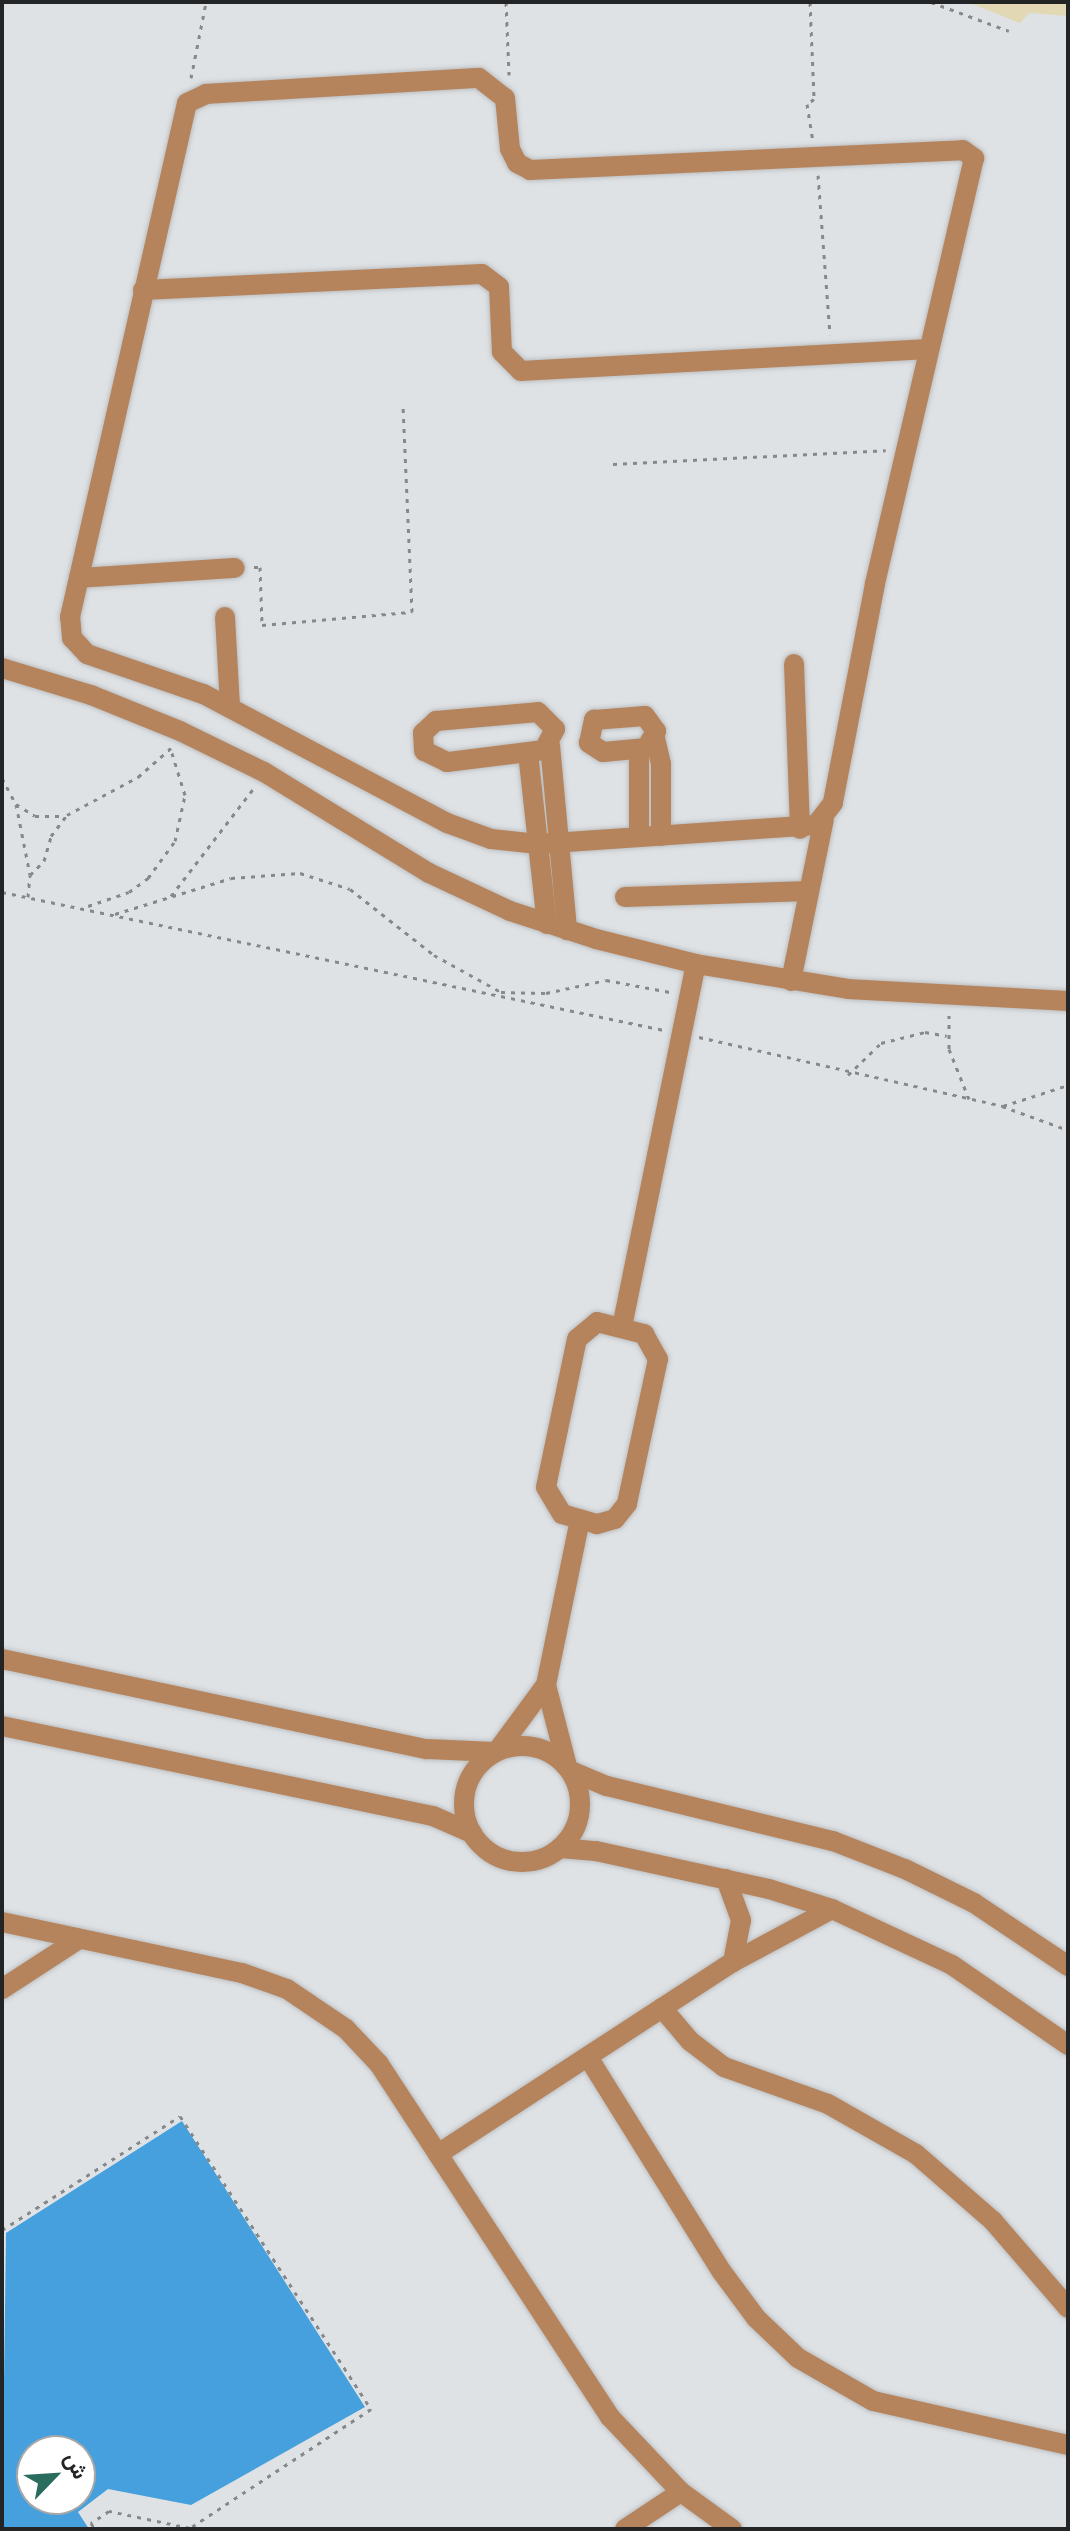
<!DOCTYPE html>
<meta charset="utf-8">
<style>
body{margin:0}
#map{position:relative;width:1070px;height:2531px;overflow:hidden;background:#dfe2e5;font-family:Karla,Vazirmatn,sans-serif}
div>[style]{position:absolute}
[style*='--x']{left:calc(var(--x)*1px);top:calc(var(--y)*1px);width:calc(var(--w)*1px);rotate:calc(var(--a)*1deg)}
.sand>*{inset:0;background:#e2d8b4}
.water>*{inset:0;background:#45a0dd}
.path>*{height:3px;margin-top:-1.5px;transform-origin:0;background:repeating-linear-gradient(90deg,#86888a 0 4px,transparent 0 10px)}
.roads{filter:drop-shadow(0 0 2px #bdc0c2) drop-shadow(0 0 2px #bdc0c2)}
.minor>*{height:20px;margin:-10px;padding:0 10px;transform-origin:10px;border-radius:10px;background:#b6845c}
.minor>.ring{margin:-10px;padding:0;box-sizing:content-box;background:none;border:20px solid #b6845c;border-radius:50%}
span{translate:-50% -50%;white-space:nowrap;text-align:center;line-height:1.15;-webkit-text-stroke:8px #fff;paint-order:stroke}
.frame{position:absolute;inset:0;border:4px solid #232425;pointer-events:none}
.north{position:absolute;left:16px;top:2435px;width:80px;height:80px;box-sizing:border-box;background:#fff;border:2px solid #a7a7a8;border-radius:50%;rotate:65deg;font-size:22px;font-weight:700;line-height:32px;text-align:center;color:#232425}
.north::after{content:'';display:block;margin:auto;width:28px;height:36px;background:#2a6d5e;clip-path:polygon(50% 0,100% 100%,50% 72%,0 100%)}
</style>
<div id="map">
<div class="sand">
<div style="clip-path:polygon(967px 2px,1068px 2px,1068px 16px,1029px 13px,1020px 23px)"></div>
</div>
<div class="water">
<div style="clip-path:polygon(evenodd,182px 2121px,365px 2407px,191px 2505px,108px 2489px,78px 2512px,89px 2529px,2px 2529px,6px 2233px,182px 2121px,32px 2451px,80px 2451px,80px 2499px,32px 2499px,32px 2451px)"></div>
</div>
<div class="path">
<div style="--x:506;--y:2;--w:73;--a:87.6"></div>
<div style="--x:810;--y:2;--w:97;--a:87.6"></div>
<div style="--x:814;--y:99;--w:9;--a:144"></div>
<div style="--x:807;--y:104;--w:36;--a:81"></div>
<div style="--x:931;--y:2;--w:83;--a:20.4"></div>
<div style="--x:191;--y:78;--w:77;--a:-78.8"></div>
<div style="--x:818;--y:175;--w:160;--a:85.7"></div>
<div style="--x:613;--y:464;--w:273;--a:-2.9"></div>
<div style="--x:254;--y:567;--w:6;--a:0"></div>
<div style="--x:260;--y:567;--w:58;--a:88"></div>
<div style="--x:262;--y:625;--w:151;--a:-5"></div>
<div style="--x:412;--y:612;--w:205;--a:-92.5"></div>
<div style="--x:2;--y:778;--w:30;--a:62"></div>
<div style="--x:16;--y:804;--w:72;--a:78.8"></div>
<div style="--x:30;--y:875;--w:20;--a:-45"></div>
<div style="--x:44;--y:861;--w:26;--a:-74"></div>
<div style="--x:51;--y:836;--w:26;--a:-53"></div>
<div style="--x:67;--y:815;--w:81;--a:-28.2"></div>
<div style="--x:138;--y:777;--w:44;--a:-41.3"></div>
<div style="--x:16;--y:804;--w:22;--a:32"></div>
<div style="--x:35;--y:816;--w:29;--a:0"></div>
<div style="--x:2;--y:892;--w:676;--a:11.78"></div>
<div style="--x:171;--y:896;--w:136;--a:-52.5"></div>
<div style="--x:28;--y:897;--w:22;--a:-85"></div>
<div style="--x:88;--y:906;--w:43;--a:-18.9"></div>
<div style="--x:129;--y:892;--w:24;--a:-36"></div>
<div style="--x:148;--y:878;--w:46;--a:-53.9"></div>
<div style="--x:175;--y:841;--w:47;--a:-77.7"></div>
<div style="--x:185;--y:795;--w:47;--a:-107.3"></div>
<div style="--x:115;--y:914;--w:121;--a:-17.2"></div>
<div style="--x:231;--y:878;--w:69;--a:-4.1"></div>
<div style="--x:300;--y:873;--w:52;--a:17.7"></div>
<div style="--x:350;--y:889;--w:107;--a:38.2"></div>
<div style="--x:434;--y:955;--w:77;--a:28.9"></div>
<div style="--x:501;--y:992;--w:45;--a:1.3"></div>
<div style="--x:546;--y:993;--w:61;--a:-12.2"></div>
<div style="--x:606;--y:980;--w:65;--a:10.6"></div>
<div style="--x:949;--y:1015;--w:34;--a:90"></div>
<div style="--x:949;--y:1049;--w:54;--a:68.2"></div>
<div style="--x:699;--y:1037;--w:311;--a:12.8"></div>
<div style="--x:1002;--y:1106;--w:70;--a:20"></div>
<div style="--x:848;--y:1075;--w:46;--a:-44.1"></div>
<div style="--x:881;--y:1043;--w:45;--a:-14"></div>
<div style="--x:925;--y:1032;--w:22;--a:10"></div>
<div style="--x:1003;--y:1106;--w:68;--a:-17.9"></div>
<div style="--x:2;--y:2230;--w:211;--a:-32.6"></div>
<div style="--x:180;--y:2116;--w:350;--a:56.9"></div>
<div style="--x:371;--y:2409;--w:217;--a:146.7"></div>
<div style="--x:190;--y:2528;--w:83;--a:-168.1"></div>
<div style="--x:109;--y:2511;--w:22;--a:146"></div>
<div style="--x:91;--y:2523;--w:7;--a:56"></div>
</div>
<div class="roads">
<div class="minor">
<div style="--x:479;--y:78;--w:33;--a:38"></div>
<div style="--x:505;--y:98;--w:51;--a:84.4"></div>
<div style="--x:510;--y:149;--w:16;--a:63"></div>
<div style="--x:517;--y:163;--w:15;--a:28"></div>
<div style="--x:530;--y:170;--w:433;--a:-2.6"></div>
<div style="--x:963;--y:150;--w:14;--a:36"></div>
<div style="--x:974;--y:158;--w:437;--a:103.1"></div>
<div style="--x:875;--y:584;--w:223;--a:100.9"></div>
<div style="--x:833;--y:803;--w:28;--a:128"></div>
<div style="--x:816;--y:825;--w:279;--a:176.1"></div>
<div style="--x:538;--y:844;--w:47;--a:-173.9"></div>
<div style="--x:491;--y:839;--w:47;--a:-160"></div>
<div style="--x:447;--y:823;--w:276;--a:-152.1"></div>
<div style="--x:203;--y:694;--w:123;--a:-161"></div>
<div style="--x:87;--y:654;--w:22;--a:-133"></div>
<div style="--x:72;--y:638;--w:21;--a:-95"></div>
<div style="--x:70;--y:617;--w:527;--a:-77.18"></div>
<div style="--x:187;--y:103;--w:21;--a:-25"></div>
<div style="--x:206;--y:94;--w:273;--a:-3.4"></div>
<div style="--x:143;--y:290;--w:339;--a:-2.7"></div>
<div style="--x:482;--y:274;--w:21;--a:37"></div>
<div style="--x:499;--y:287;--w:65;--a:87.4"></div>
<div style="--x:502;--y:352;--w:27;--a:45"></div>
<div style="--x:521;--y:371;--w:408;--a:-3.1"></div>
<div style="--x:79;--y:578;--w:156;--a:-3.7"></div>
<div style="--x:225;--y:617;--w:90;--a:86.8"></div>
<div style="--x:794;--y:664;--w:165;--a:87.9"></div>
<div style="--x:2;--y:668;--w:93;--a:16.9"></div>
<div style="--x:91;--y:695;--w:96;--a:22"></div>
<div style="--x:180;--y:731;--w:93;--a:26"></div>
<div style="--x:264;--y:772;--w:193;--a:31.5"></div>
<div style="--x:429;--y:873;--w:89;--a:25.1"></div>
<div style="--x:510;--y:911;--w:90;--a:18"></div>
<div style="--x:596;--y:939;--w:103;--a:14"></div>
<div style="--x:696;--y:964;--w:154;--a:9.3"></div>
<div style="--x:848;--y:989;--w:220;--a:3.1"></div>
<div style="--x:538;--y:712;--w:24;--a:45"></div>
<div style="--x:555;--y:729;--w:24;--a:118"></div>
<div style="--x:544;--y:750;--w:98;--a:172.9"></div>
<div style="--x:447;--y:762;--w:25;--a:-154"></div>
<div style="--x:424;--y:751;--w:18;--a:-93"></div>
<div style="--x:423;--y:733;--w:18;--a:-43"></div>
<div style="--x:436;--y:721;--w:102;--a:-5"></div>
<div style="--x:645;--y:716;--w:19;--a:54"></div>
<div style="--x:656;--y:731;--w:20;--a:120"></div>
<div style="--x:646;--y:748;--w:43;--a:174.7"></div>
<div style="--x:603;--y:752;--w:17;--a:-147"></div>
<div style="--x:589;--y:743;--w:24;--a:-78"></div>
<div style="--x:594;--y:720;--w:51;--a:-4.5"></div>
<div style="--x:655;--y:738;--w:27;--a:77"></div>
<div style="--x:661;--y:764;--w:72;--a:90"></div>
<div style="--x:550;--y:745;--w:186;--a:84.7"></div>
<div style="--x:528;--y:753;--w:172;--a:83.7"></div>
<div style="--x:639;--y:837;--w:88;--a:-90"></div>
<div style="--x:625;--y:897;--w:184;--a:-1.9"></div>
<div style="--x:791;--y:981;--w:165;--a:-78.5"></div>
<div style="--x:597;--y:1322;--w:49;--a:14.3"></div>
<div style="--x:644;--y:1334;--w:29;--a:61"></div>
<div style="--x:658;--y:1359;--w:148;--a:102.1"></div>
<div style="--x:627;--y:1504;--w:19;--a:129"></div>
<div style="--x:615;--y:1519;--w:19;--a:164"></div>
<div style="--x:597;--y:1524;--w:36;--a:-164"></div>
<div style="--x:562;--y:1514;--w:31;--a:-121"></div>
<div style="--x:546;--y:1487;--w:151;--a:-78.2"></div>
<div style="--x:577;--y:1339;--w:26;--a:-40"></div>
<div style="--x:622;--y:1327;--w:370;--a:-78.5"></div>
<div style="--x:2;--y:1659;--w:434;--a:12"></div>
<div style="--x:427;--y:1749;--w:68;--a:2.5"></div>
<div style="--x:546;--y:1685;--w:84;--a:75.5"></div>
<div style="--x:2;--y:1726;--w:440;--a:11.8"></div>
<div style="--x:433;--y:1816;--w:43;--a:23.6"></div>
<div class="ring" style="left:464px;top:1746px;width:96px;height:96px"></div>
<div style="--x:498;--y:1750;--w:81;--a:-53.6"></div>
<div style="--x:546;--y:1685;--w:169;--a:-78.4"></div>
<div style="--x:571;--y:1771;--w:39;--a:23"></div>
<div style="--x:607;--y:1786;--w:233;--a:13.7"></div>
<div style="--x:833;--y:1841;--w:77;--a:21.3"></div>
<div style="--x:905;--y:1869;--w:77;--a:26.2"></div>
<div style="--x:974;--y:1903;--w:113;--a:33.8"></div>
<div style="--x:560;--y:1848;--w:36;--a:5"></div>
<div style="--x:596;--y:1851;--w:177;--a:12.4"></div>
<div style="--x:769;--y:1889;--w:66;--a:17.6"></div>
<div style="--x:832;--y:1909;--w:132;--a:25"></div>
<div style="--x:952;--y:1965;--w:141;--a:34.6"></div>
<div style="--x:726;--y:1879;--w:44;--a:69.9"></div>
<div style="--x:741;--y:1920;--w:43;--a:100.8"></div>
<div style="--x:2;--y:1922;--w:245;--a:12"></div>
<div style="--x:242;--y:1973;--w:48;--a:19.6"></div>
<div style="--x:287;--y:1989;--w:71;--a:34.1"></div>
<div style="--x:346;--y:2029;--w:48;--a:46.7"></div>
<div style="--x:379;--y:2064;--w:422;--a:56.8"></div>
<div style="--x:610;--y:2417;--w:103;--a:46.6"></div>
<div style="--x:681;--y:2492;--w:63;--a:36"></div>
<div style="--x:2;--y:1989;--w:92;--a:-33"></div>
<div style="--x:662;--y:2008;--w:43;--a:49.7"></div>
<div style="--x:690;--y:2041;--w:43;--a:37.4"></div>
<div style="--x:724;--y:2067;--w:110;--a:19.6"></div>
<div style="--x:828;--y:2104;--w:101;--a:29.6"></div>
<div style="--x:916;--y:2154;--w:102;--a:41"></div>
<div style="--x:993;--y:2221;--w:115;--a:49.2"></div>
<div style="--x:588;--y:2057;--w:253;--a:58.1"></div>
<div style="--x:722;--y:2272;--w:57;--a:53.5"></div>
<div style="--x:756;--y:2318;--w:58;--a:43.6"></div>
<div style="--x:798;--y:2358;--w:86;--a:29.8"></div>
<div style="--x:873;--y:2401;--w:200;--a:12.7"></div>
<div style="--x:438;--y:2154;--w:352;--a:-33.1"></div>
<div style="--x:733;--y:1962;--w:112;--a:-28.2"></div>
<div style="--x:625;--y:2529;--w:67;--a:-33.5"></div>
</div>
</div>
<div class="frame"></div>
<div class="north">ش</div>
</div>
